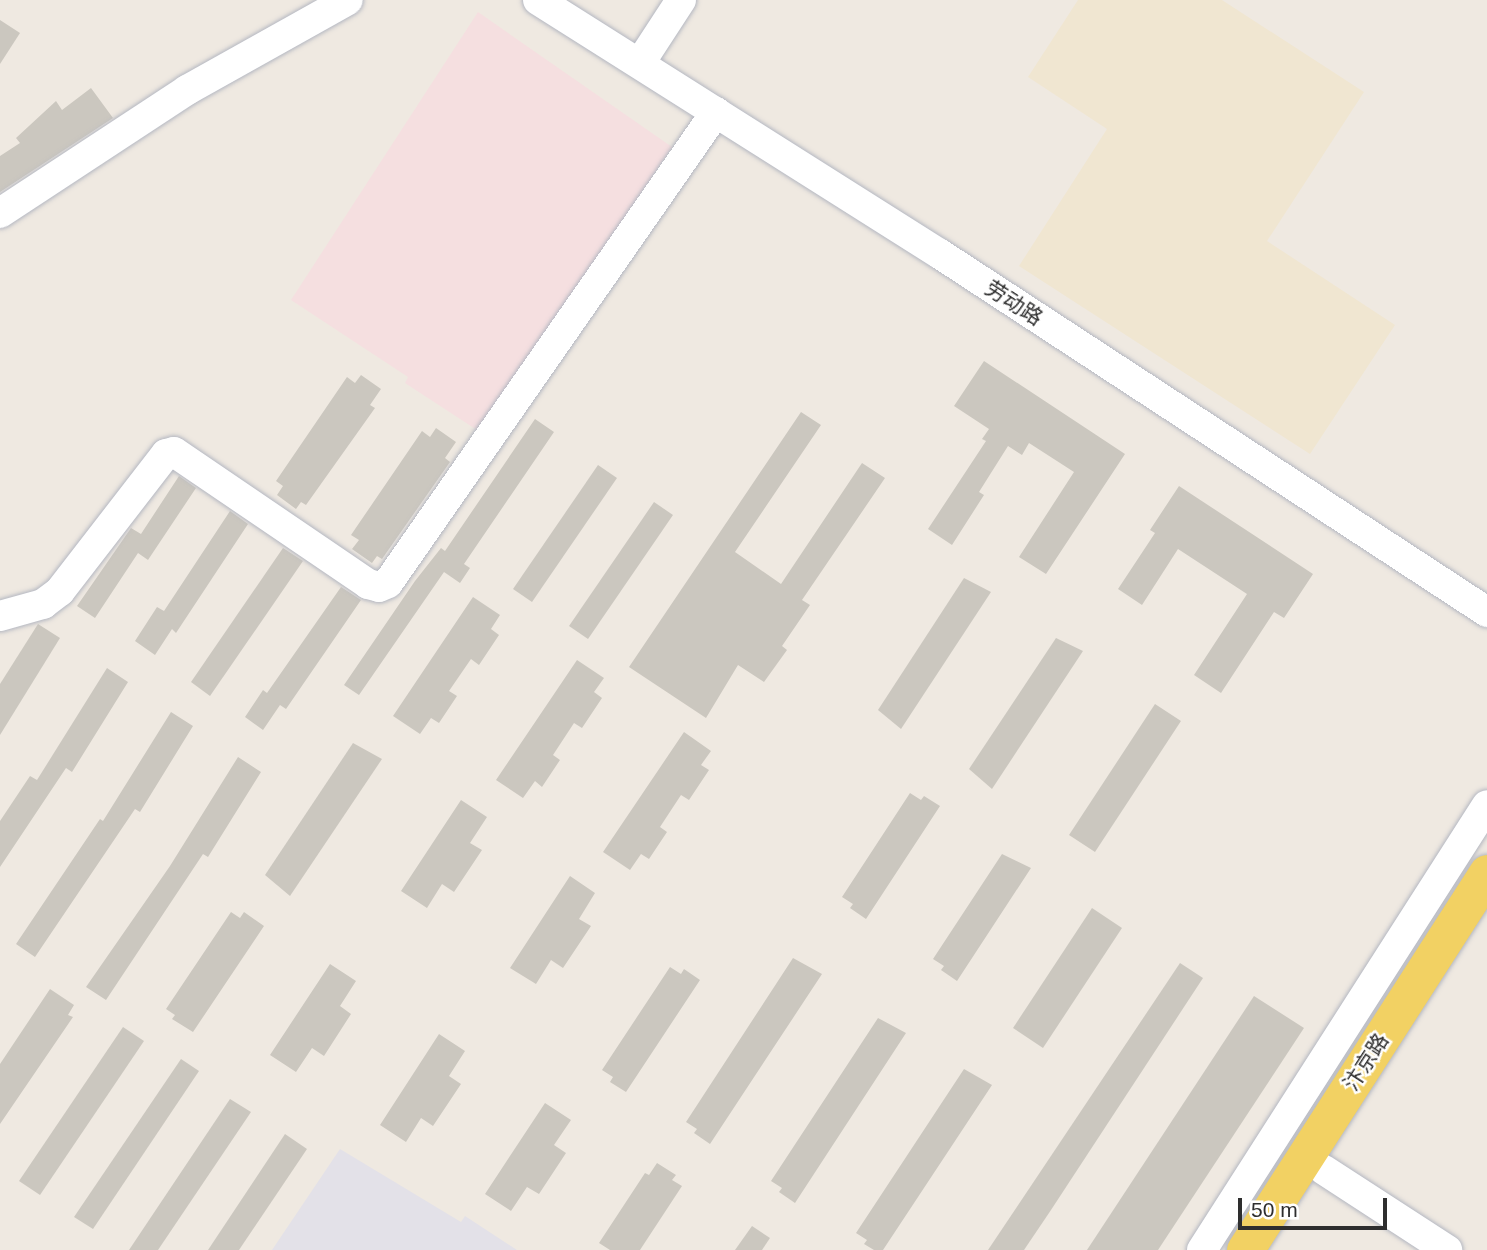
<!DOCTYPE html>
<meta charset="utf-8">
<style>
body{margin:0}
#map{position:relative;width:1487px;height:1250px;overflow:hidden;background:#efe9e1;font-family:Arial,"Noto Sans SC",sans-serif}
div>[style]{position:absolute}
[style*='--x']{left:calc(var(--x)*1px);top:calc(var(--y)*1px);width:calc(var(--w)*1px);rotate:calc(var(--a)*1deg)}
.industrial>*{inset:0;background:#e3e1e8}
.education>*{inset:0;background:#f0e6d1}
.medical>*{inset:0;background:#f5dfe0}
.building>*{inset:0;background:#cbc7bf}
.roads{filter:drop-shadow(0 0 2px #b4b7c1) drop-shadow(0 0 2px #b4b7c1)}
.minor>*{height:30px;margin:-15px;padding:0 15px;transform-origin:15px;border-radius:15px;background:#fff}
.major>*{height:37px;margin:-18.5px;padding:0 18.5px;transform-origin:18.5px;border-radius:18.5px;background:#f2d163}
span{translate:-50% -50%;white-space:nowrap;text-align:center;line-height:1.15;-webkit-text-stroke:5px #fff;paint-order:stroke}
.street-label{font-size:21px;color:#2e2e2e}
.scale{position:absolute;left:1238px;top:1198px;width:149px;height:32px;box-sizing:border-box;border:4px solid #2e2e2e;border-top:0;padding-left:9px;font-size:21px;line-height:24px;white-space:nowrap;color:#2e2e2e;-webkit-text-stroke:5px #fff;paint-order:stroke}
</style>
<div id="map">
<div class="industrial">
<div style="clip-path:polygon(340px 1149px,461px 1222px,465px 1216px,517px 1250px,272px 1250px)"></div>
</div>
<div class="education">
<div style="clip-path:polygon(1078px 0,1222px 0,1364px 92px,1267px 241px,1395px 325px,1310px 454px,1019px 266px,1107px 129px,1028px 77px)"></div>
</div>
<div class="medical">
<div style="clip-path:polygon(478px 12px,672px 147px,480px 432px,405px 383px,408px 377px,291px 300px)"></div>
</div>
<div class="building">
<div style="clip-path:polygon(0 20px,20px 33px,0 64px)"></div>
<div style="clip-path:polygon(91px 88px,113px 118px,0 192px,0 156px,20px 143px,16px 138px,56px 101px,62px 110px)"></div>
<div style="clip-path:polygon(984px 361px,1125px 454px,1046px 574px,1019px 557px,1074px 472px,1029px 443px,1022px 455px,1008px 446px,979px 492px,984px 495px,952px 545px,928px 529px,986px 441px,982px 439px,989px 429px,954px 406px)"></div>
<div style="clip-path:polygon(361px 375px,381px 389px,370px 405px,375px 408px,306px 505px,301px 502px,296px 509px,277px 495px,283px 486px,276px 481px,347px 377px,355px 383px)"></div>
<div style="clip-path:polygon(801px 412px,821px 425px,735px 552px,781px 584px,862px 463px,885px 478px,802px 600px,810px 605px,782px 646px,787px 650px,764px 682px,738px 665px,706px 718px,629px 667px)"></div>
<div style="clip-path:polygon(535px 419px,554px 432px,464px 564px,470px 568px,460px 583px,444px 572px,359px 695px,344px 685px,415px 581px,441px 548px,445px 551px)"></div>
<div style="clip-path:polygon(436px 428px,456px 442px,445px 458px,450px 462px,382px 559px,377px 556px,372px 563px,352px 549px,359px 540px,351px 535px,422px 431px,430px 437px)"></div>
<div style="clip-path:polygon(598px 465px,617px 478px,532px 602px,513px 589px)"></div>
<div style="clip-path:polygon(179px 476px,196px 488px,148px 560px,138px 553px,95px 618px,77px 606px,131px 528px,141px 534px)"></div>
<div style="clip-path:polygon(1179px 486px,1313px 574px,1284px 618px,1274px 612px,1221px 693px,1194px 675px,1247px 594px,1178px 549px,1142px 605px,1118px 589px,1155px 533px,1150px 530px)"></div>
<div style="clip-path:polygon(654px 502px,673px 515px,588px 639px,569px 626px)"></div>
<div style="clip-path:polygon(230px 511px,248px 524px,176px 633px,172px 629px,155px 655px,135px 641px,157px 607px,164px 611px)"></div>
<div style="clip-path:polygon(283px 548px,303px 561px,210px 696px,191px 682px)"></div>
<div style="clip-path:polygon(964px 578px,991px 592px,901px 729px,878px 710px)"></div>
<div style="clip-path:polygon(341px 587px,361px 600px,286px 709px,280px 705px,263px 730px,245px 717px,263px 690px,267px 693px)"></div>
<div style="clip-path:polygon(473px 597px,500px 615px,491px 629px,499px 635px,479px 665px,471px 659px,449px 691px,457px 696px,439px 723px,431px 718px,420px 734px,393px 716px)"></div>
<div style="clip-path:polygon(38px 624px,60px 638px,0 735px,0 684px)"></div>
<div style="clip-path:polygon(1056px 638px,1083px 651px,992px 789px,969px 769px)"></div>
<div style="clip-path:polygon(577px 660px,604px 678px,594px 692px,602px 698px,582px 728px,574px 723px,553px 755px,560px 760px,542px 787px,535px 781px,523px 798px,496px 780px)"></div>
<div style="clip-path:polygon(107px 668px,128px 682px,72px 772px,66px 768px,0 867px,0 821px,30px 776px,37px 780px)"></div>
<div style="clip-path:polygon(1155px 704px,1181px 721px,1095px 852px,1069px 835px)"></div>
<div style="clip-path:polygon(171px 712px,193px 726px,140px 812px,135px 809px,35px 957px,16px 944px,100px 819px,103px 821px)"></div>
<div style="clip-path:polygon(684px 732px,711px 751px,701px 765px,709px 770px,689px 800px,681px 795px,660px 827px,667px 832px,649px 859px,641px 854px,630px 870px,603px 852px)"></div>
<div style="clip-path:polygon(353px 743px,382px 759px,290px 896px,265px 875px)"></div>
<div style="clip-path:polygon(238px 757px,261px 772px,208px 857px,203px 854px,106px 1000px,86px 987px,170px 866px)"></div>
<div style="clip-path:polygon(910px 793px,921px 800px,924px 796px,940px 806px,866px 919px,850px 908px,853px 904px,842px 897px)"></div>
<div style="clip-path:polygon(461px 800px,487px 817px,470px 843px,482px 850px,454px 892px,442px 884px,427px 908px,401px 891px)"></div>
<div style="clip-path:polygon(1002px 854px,1031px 868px,957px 981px,941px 970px,944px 966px,933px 959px)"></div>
<div style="clip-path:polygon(570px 876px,595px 893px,579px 919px,591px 926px,563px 968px,551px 960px,536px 984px,510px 968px)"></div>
<div style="clip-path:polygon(1092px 908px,1122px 928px,1043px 1048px,1013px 1028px)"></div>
<div style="clip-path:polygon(231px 912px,240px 918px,244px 912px,264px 926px,193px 1032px,172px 1019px,175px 1015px,166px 1009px)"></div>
<div style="clip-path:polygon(793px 958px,822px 974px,710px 1144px,694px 1133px,697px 1129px,686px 1122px)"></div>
<div style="clip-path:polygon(1180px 963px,1203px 978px,1051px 1210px,1024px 1250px,988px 1250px)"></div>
<div style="clip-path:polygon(330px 964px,356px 981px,340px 1006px,351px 1014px,324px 1056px,312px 1048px,296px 1072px,270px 1055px)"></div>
<div style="clip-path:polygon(670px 967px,681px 974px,684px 969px,700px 980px,626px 1092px,610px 1082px,613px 1077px,602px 1070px)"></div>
<div style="clip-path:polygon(50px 989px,74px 1005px,68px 1015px,73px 1017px,0 1124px,0 1064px)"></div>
<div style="clip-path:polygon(1254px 996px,1304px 1028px,1158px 1250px,1087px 1250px)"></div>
<div style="clip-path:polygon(878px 1018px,906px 1033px,795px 1203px,779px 1192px,782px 1188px,771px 1181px)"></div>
<div style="clip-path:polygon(123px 1027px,144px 1041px,40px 1195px,19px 1181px)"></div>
<div style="clip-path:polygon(439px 1034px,465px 1051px,449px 1076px,461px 1084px,433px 1126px,421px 1118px,406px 1142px,380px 1125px)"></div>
<div style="clip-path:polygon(181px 1059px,199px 1071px,93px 1229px,74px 1217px)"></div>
<div style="clip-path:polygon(964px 1069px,992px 1085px,883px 1250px,874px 1250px,864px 1244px,867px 1240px,856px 1233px)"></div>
<div style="clip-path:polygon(230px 1099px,251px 1112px,158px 1250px,129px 1250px)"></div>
<div style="clip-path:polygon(545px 1103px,571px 1120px,554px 1145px,566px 1153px,539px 1194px,527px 1187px,511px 1211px,485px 1194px)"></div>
<div style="clip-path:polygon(285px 1134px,307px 1149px,239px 1250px,208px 1250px)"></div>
<div style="clip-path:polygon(657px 1163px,676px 1175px,672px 1180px,682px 1186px,640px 1250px,610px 1250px,599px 1243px,645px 1173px,649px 1175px)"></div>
<div style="clip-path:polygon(752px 1226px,770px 1238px,762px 1250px,735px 1250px)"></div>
</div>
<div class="roads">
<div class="minor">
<div style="--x:538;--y:0;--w:476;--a:32.3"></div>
<div style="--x:940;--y:254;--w:654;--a:33.2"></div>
<div style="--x:640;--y:63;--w:75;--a:-56.9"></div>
<div style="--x:0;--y:213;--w:224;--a:-33.3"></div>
<div style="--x:187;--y:90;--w:184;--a:-29.2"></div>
<div style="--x:0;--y:616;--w:45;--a:-15.6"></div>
<div style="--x:43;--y:604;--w:21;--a:-37"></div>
<div style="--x:60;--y:591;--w:173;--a:-52.3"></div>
<div style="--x:166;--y:454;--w:8;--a:-14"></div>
<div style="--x:174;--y:452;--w:235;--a:34.2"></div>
<div style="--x:368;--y:584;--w:11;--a:15"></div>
<div style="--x:379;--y:587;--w:10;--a:-24"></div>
<div style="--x:388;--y:583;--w:574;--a:-55.15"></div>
<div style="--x:1324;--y:1170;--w:147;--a:33"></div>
<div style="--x:1202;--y:1250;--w:528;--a:-57.36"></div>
</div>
<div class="major">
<div style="--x:1245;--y:1250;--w:448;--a:-57.3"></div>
</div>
</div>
<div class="street-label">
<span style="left:1014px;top:303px;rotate:33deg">劳动路</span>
<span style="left:1366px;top:1062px;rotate:-57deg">汴京路</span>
</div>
<div class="scale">50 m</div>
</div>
